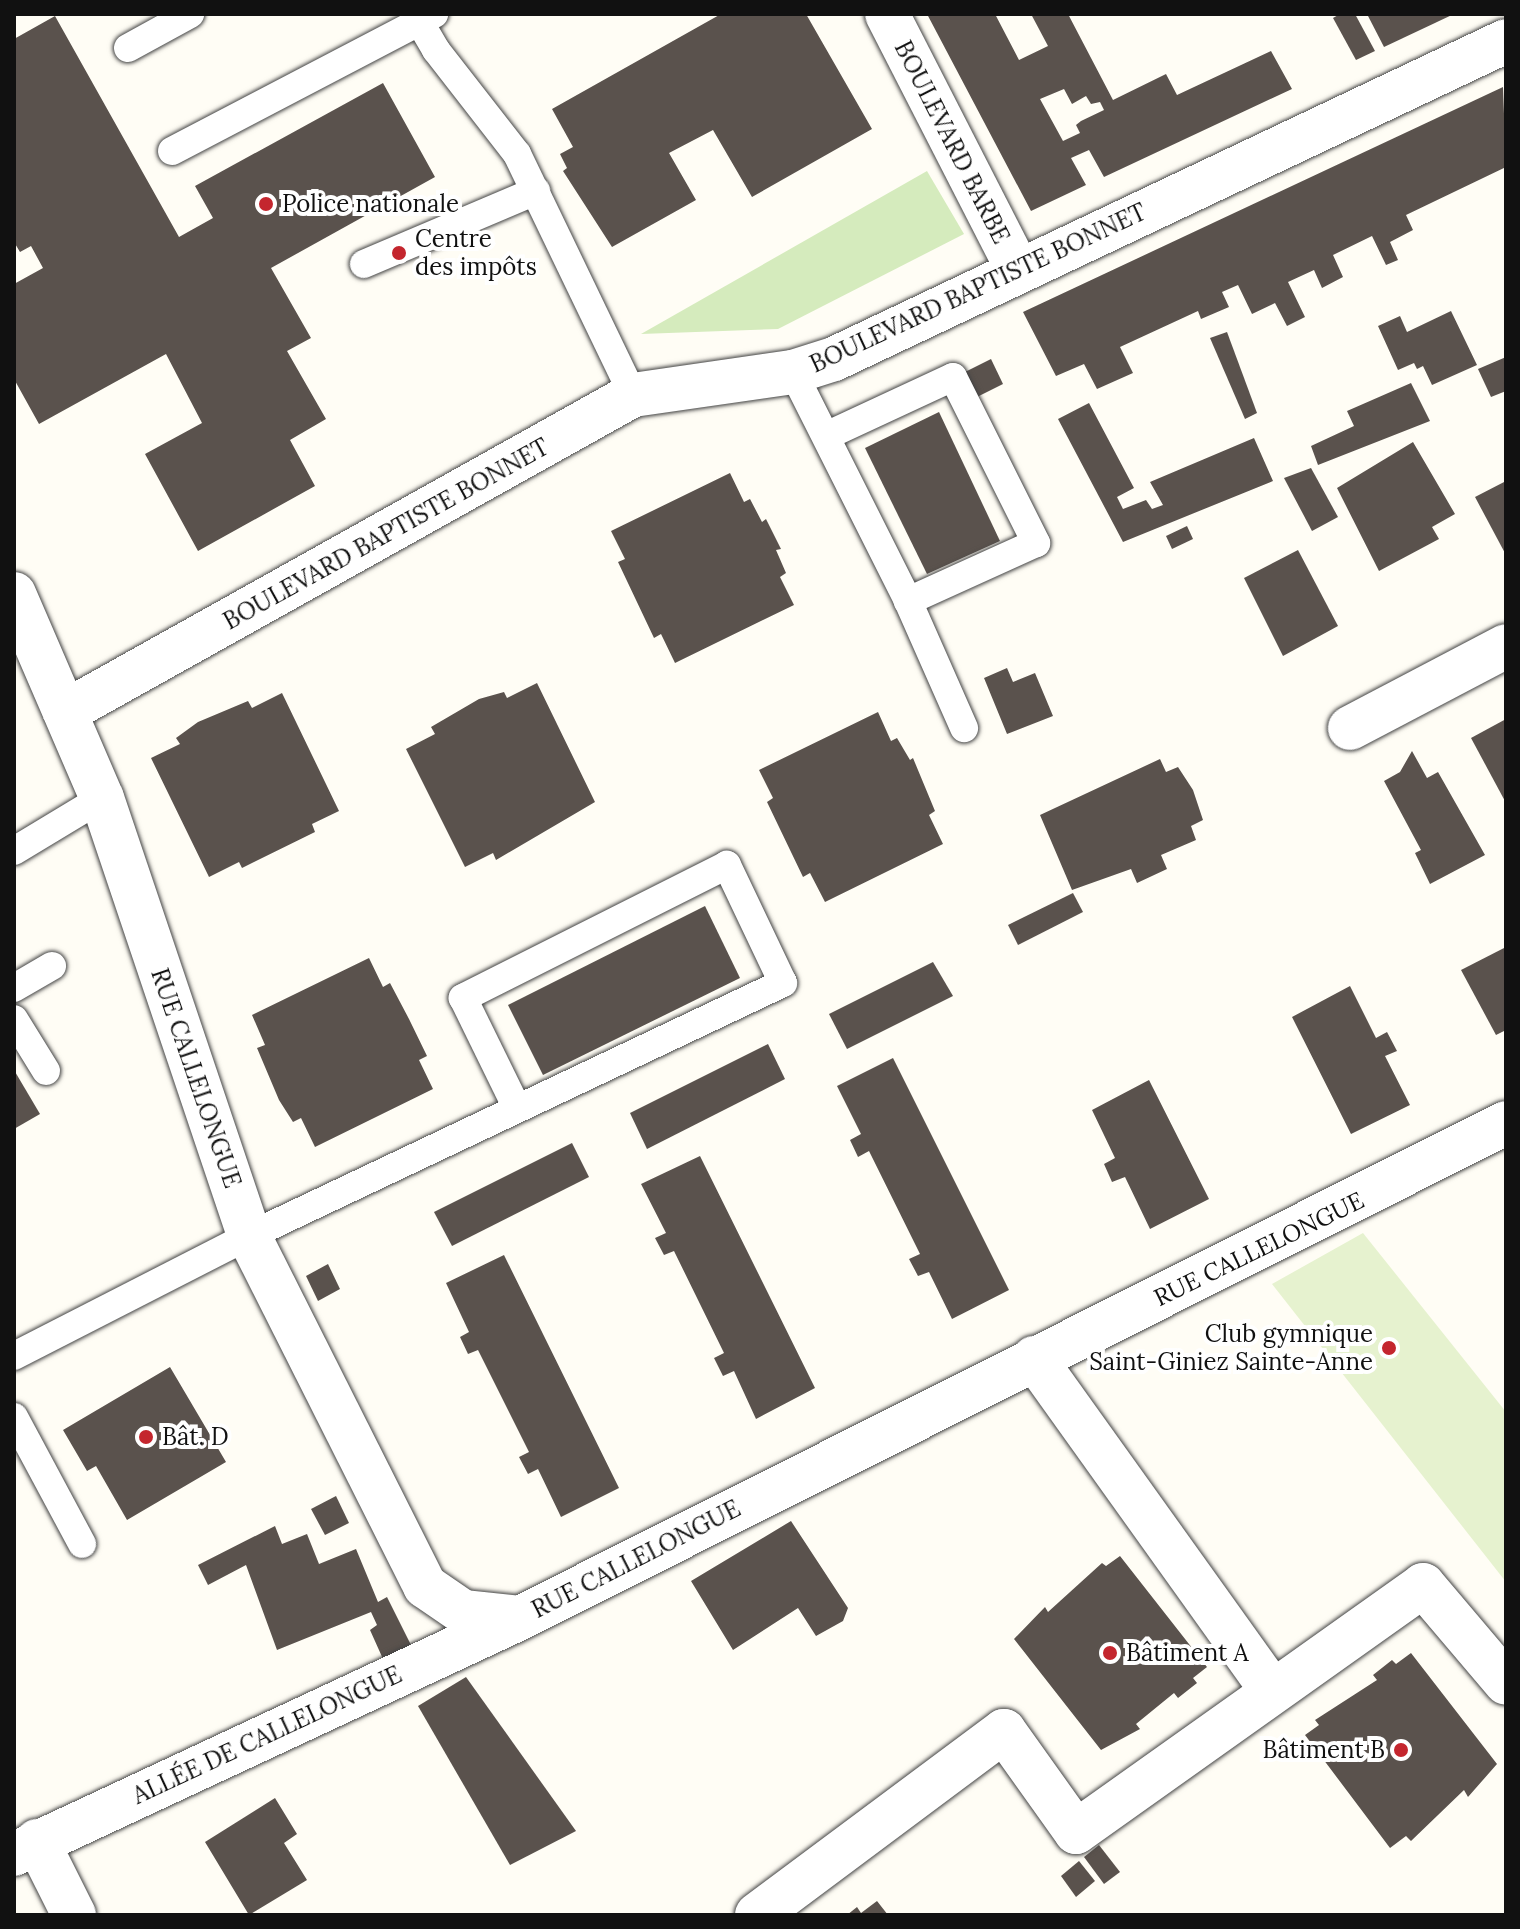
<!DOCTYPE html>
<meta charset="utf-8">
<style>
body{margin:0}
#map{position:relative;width:1520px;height:1929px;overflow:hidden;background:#fffdf5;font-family:Lora,serif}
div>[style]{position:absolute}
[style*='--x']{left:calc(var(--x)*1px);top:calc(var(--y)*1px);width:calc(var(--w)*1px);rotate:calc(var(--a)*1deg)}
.green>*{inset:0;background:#d5ebbd}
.pitch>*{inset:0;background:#e6f2cf}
.building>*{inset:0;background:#5a524d}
.roads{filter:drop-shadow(0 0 2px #444) drop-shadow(0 0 2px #444)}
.lane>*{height:28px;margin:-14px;padding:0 14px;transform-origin:14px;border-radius:14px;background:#fff}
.street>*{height:44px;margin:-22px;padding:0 22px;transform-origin:22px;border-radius:22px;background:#fff}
.dots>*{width:22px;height:22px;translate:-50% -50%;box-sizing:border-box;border:4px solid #fff;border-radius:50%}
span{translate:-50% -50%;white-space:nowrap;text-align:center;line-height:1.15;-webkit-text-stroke:8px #fff;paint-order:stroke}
.street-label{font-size:24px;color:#111}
.poi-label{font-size:24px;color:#111}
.left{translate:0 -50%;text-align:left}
.right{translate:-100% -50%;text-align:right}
.frame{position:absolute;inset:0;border:16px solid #111;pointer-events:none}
</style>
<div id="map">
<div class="green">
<div style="clip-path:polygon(927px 171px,964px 234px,778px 329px,641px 334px)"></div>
</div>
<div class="pitch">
<div style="clip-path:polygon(1363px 1233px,1506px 1412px,1506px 1582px,1272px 1284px)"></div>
</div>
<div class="building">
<div style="clip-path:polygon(721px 14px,806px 14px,872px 129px,752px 197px,713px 130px,669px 153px,696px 200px,612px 247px,563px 171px,567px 168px,560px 154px,573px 147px,552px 109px)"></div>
<div style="clip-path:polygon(evenodd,927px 14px,995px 14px,1019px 60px,1048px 46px,1031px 14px,1068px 14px,1113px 100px,1166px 74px,1177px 95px,1271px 51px,1292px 89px,1104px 177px,1089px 150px,1071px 158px,1086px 185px,1031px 211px,927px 14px,1064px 89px,1072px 104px,1086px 96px,1091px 104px,1100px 102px,1104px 110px,1081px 121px,1076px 125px,1080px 133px,1063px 141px,1040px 99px,1064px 89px)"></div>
<div style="clip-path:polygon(1340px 14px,1355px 14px,1375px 51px,1356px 60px,1333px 18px)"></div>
<div style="clip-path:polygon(1367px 14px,1454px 14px,1384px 47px)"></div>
<div style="clip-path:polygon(55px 16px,179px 237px,213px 218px,195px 186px,383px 83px,435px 177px,271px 268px,311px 338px,287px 351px,326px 419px,290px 440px,315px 486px,198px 551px,145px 454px,202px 423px,166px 354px,39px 424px,14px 379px,14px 284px,43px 268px,31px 246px,20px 252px,14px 242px,14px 39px)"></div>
<div style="clip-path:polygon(1503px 87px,1506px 167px,1406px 215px,1413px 230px,1390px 242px,1398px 260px,1386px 265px,1372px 236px,1333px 255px,1343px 277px,1322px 288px,1314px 270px,1288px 282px,1305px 317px,1287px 326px,1275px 303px,1252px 314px,1238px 285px,1222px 292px,1229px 307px,1201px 319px,1198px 311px,1120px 347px,1133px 373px,1097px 389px,1084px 364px,1056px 376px,1023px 312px)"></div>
<div style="clip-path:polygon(1451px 311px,1477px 365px,1432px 385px,1423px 366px,1417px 369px,1414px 363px,1398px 370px,1378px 326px,1400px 316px,1407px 332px)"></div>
<div style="clip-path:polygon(1227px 332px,1257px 413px,1245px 419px,1210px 338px)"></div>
<div style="clip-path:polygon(1506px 357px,1506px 391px,1491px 397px,1478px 369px)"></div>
<div style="clip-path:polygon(991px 359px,1003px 384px,977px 397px,965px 372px)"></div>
<div style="clip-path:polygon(1411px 383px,1430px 421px,1318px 465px,1311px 446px,1354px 426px,1347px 411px)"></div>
<div style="clip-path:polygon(1089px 403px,1134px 488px,1117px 497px,1123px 509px,1146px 500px,1152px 509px,1163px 505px,1150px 482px,1254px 438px,1273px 481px,1123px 542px,1058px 419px)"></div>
<div style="clip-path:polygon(939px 412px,1000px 541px,927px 574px,865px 448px)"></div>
<div style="clip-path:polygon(1413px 442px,1455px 514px,1432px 527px,1439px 539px,1379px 571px,1337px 488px)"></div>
<div style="clip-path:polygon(1311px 468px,1338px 517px,1312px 531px,1284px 478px)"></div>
<div style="clip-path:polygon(730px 473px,744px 502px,750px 499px,762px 522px,766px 519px,781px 549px,776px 550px,786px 573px,780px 577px,794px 605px,675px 663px,661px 634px,654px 638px,618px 562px,625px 559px,611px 531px)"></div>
<div style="clip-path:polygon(1506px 481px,1506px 555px,1475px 497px)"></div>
<div style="clip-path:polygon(1187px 526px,1193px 539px,1172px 549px,1166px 536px)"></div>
<div style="clip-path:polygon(1298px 550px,1338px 626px,1283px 656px,1244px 578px)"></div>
<div style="clip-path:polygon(1007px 668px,1013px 682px,1035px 673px,1053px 716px,1007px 734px,984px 678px)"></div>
<div style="clip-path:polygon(537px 683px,595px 802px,496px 860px,493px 853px,465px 867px,406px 749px,435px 734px,431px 727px,479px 699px,504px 692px,507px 698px)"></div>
<div style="clip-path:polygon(282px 693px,339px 811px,312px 824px,315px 832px,242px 868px,239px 862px,209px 877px,151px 758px,180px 744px,176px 738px,198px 722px,248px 701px,252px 708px)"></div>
<div style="clip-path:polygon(878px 712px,891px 741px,897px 738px,910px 760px,913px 758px,935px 811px,929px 815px,943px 844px,825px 902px,810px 873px,803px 877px,767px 802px,773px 798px,759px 770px)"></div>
<div style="clip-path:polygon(1506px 719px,1506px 803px,1471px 738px)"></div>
<div style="clip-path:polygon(1412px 751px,1427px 778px,1438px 772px,1485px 855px,1430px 884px,1415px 853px,1421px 850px,1384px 781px,1400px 772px)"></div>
<div style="clip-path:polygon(1160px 759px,1166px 772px,1178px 767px,1193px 790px,1203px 820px,1191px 826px,1196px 840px,1161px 855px,1167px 869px,1137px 883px,1131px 869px,1072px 890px,1040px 815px)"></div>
<div style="clip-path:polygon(1073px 893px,1083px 912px,1018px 945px,1008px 925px)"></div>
<div style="clip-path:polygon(705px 906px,740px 978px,543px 1075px,508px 1005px)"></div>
<div style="clip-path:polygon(1506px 947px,1506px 1030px,1496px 1035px,1461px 970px)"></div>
<div style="clip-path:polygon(369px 958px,383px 987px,390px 983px,409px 1019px,427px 1056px,419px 1060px,433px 1089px,315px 1147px,301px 1118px,293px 1122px,279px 1100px,257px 1048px,265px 1045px,252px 1015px)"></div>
<div style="clip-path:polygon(933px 962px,953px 996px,847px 1049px,829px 1014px)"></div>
<div style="clip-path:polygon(1350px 986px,1376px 1038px,1387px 1032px,1397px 1051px,1385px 1056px,1410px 1105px,1351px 1134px,1292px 1017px)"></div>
<div style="clip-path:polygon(768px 1044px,785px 1079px,647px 1149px,630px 1113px)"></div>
<div style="clip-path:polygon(893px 1058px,1009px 1290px,952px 1319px,929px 1272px,918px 1276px,909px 1259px,920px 1254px,869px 1151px,858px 1157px,850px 1140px,861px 1134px,837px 1086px)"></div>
<div style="clip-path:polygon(14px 1070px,40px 1114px,14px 1129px)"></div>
<div style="clip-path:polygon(1149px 1080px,1209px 1199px,1150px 1229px,1125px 1177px,1112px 1182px,1104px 1164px,1115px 1158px,1092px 1110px)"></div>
<div style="clip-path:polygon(572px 1143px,589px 1177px,452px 1246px,434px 1212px)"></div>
<div style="clip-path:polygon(700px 1156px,815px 1388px,756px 1419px,734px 1371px,723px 1376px,714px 1358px,724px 1353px,674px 1251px,664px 1255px,655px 1238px,666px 1233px,641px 1184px)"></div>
<div style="clip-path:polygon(504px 1255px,619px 1488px,561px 1517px,538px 1469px,528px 1474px,519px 1457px,529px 1452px,478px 1350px,468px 1354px,460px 1337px,469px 1332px,446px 1283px)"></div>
<div style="clip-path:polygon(328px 1264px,340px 1289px,318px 1301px,306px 1276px)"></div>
<div style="clip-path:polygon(170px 1367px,226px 1462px,127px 1520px,96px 1466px,87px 1471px,63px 1430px)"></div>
<div style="clip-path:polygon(336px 1496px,349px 1523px,325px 1535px,311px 1509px)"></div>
<div style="clip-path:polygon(791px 1521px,848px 1608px,843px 1621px,816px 1636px,798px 1608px,733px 1650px,691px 1581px)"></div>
<div style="clip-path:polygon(275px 1526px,282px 1544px,307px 1534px,319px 1564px,356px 1549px,378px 1602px,387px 1597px,411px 1645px,383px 1659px,370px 1630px,377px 1625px,371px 1612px,277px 1650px,246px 1565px,208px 1585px,198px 1565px)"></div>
<div style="clip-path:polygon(1120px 1556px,1207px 1667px,1193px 1678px,1197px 1683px,1178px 1698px,1174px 1693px,1136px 1724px,1140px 1729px,1101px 1750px,1014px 1639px,1045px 1607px,1048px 1612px,1102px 1563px,1106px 1566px)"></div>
<div style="clip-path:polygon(1411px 1653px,1497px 1764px,1468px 1797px,1464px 1790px,1411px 1841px,1406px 1836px,1390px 1848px,1305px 1735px,1319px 1725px,1315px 1720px,1377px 1680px,1373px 1675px,1392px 1660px,1396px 1664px)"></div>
<div style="clip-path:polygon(466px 1677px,576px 1831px,510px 1865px,418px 1706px)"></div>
<div style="clip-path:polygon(275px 1798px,297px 1834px,284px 1843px,307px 1880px,249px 1915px,205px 1842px)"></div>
<div style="clip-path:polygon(1099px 1845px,1120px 1872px,1104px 1884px,1084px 1857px)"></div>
<div style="clip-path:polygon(1079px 1861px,1095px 1881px,1076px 1897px,1061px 1876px)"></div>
<div style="clip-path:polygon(877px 1901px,888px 1915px,847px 1915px,857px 1907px,861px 1913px)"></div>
</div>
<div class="roads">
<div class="lane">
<div style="--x:415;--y:14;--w:42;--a:59.7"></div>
<div style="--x:436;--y:50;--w:132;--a:52.1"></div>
<div style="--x:517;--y:154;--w:267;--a:64.3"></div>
<div style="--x:128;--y:48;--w:71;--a:-28.7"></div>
<div style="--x:172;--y:151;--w:296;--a:-27.6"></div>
<div style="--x:364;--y:264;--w:187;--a:-23"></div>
<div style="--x:793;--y:372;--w:256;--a:63.3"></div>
<div style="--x:908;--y:601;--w:139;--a:66.2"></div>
<div style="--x:826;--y:436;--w:140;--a:-24.9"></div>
<div style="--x:953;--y:377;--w:186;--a:63.4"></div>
<div style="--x:1036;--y:543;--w:141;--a:155.6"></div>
<div style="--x:14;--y:851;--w:103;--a:-31.1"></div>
<div style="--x:14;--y:988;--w:44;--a:-30.1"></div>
<div style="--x:14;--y:1019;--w:61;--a:58.4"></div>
<div style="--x:14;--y:1356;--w:264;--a:-27.1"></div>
<div style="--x:249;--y:1236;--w:591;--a:-25.35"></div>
<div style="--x:783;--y:983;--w:131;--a:-115.4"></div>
<div style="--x:727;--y:865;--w:296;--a:153.3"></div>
<div style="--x:463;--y:998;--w:123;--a:63.9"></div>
<div style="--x:14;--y:1417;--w:144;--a:61.8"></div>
</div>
<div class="street">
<div style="--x:887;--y:14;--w:288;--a:62.9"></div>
<div style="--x:14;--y:594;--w:222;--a:66.7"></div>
<div style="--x:102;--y:798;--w:462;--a:71.4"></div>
<div style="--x:249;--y:1236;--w:392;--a:63.3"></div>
<div style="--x:425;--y:1586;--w:46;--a:34.4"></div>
<div style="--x:463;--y:1612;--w:57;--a:6"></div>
<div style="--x:65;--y:712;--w:650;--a:-29.17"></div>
<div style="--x:633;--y:395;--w:162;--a:-8.2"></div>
<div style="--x:793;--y:372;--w:43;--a:-17.6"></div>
<div style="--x:834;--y:359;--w:743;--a:-25.32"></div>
<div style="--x:1350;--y:728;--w:176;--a:-27.7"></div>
<div style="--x:1034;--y:1358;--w:407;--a:54.4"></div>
<div style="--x:37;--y:1841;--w:83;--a:63.4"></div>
<div style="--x:14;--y:1854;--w:558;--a:-25"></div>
<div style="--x:520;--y:1618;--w:1103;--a:-26.66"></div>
<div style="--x:757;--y:1915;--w:308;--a:-36.7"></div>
<div style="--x:1004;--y:1731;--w:124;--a:54.5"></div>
<div style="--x:1076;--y:1832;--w:426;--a:-35.4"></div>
<div style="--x:1423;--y:1585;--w:128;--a:49.7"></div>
</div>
</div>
<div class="dots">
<div style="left:266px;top:204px;background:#c4262e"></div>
<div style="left:399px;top:253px;background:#c4262e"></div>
<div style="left:1389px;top:1348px;background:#c4262e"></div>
<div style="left:146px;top:1437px;background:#c4262e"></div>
<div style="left:1110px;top:1653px;background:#c4262e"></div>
<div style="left:1401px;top:1750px;background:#c4262e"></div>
</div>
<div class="street-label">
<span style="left:952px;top:142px;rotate:63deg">BOULEVARD BARBE</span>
<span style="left:978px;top:288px;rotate:-25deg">BOULEVARD BAPTISTE BONNET</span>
<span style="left:386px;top:534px;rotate:-29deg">BOULEVARD BAPTISTE BONNET</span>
<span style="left:196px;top:1078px;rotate:71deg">RUE CALLELONGUE</span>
<span style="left:1259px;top:1249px;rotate:-26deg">RUE CALLELONGUE</span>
<span style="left:636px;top:1559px;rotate:-27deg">RUE CALLELONGUE</span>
<span style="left:267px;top:1735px;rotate:-25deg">ALLÉE DE CALLELONGUE</span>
</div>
<div class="poi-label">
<span class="left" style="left:282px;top:204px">Police nationale</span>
<span class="left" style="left:415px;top:253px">Centre<br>des impôts</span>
<span class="right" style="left:1373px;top:1348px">Club gymnique<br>Saint-Giniez Sainte-Anne</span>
<span class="left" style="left:162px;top:1437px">Bât. D</span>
<span class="left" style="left:1126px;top:1653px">Bâtiment A</span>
<span class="right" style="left:1385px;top:1750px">Bâtiment B</span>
</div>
<div class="frame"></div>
</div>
